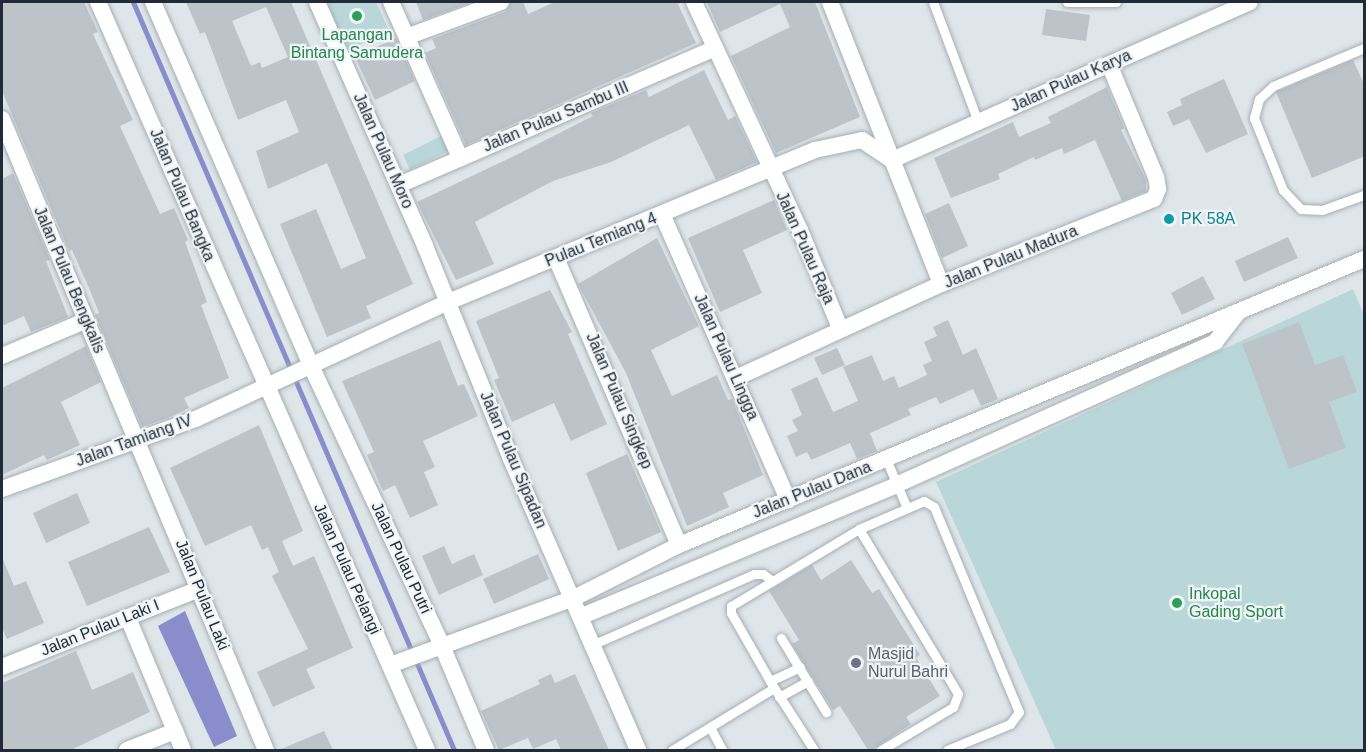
<!DOCTYPE html>
<style>
body{margin:0}
#map{position:relative;width:1366px;height:752px;overflow:hidden;background:#dfe6e9;font-family:Helvetica,sans-serif}
div>[style]{position:absolute}
[style*='--x']{left:calc(var(--x)*1px);top:calc(var(--y)*1px);width:calc(var(--w)*1px);rotate:calc(var(--a)*1deg)}
.green>*{inset:0;background:#b9d7d9}
.water>*{inset:0;background:#8a8dcb}
.stream>*{height:5px;margin:-2.5px;padding:0 2.5px;transform-origin:2.5px;border-radius:2.5px;background:#8a8dcb}
.building>*{inset:0;background:#bcc4ca}
.roads{filter:drop-shadow(0 0 2px #a6aeb4) drop-shadow(0 0 2px #a6aeb4)}
.service>*{height:9px;margin:-4.5px;padding:0 4.5px;transform-origin:4.5px;border-radius:4.5px;background:#fff}
.minor>*{height:16px;margin:-8px;padding:0 8px;transform-origin:8px;border-radius:8px;background:#fff}
.dots>*{width:16px;height:16px;translate:-50% -50%;box-sizing:border-box;border:3px solid #eff4f6;border-radius:50%}
span{translate:-50% -50%;white-space:nowrap;text-align:center;line-height:1.15;-webkit-text-stroke:4.5px #eff4f6;paint-order:stroke}
.leisure-label{font-size:16px;color:#27864d}
.left{translate:0 -50%;text-align:left}
.street-label{font-size:16px;color:#212c38}
.culture-label{font-size:16px;color:#0d838f}
.worship-label{font-size:16px;color:#5b616d}
.frame{position:absolute;inset:0;border:3px solid #212c38;pointer-events:none}
</style>
<div id="map">
<div class="green">
<div style="clip-path:polygon(326px 2px,376px 2px,389px 31px,348px 50px)"></div>
<div style="clip-path:polygon(441px 136px,448px 151px,410px 170px,403px 155px)"></div>
<div style="clip-path:polygon(1353px 289px,1364px 315px,1364px 750px,1056px 750px,936px 482px)"></div>
</div>
<div class="water">
<div style="clip-path:polygon(185px 611px,237px 736px,214px 747px,158px 626px)"></div>
</div>
<div class="stream">
<div style="--x:133;--y:2;--w:814;--a:66.77"></div>
</div>
<div class="building">
<div style="clip-path:polygon(2px 2px,84px 2px,98px 32px,93px 34px,133px 120px,120px 126px,160px 214px,174px 208px,188px 240px,185px 242px,207px 302px,201px 305px,229px 378px,184px 398px,189px 408px,167px 418px,142px 427px,95px 315px,99px 313px,89px 288px,72px 250px,69px 251px,2px 91px)"></div>
<div style="clip-path:polygon(evenodd,186px 2px,291px 2px,413px 284px,366px 306px,371px 318px,327px 337px,280px 224px,316px 209px,341px 269px,366px 258px,327px 163px,268px 189px,256px 151px,299px 132px,286px 100px,238px 120px,205px 32px,200px 34px,186px 2px,266px 7px,288px 57px,262px 68px,260px 62px,251px 66px,232px 21px,266px 7px)"></div>
<div style="clip-path:polygon(416px 2px,472px 2px,423px 20px)"></div>
<div style="clip-path:polygon(511px 2px,523px 2px,528px 14px,555px 2px,677px 2px,696px 43px,466px 145px,425px 53px,436px 48px,432px 39px,505px 12px)"></div>
<div style="clip-path:polygon(707px 2px,815px 2px,860px 117px,776px 153px,731px 56px,790px 27px,780px 4px,720px 32px)"></div>
<div style="clip-path:polygon(1046px 9px,1090px 15px,1086px 41px,1042px 35px)"></div>
<div style="clip-path:polygon(396px 38px,415px 81px,375px 100px,355px 57px)"></div>
<div style="clip-path:polygon(1353px 60px,1365px 86px,1365px 156px,1312px 178px,1276px 92px)"></div>
<div style="clip-path:polygon(704px 70px,728px 120px,735px 116px,757px 162px,716px 180px,689px 125px,611px 162px,553px 181px,475px 222px,494px 264px,456px 280px,417px 202px,510px 158px,593px 116px,591px 113px,646px 90px,649px 97px)"></div>
<div style="clip-path:polygon(1224px 79px,1248px 134px,1206px 153px,1189px 119px,1173px 126px,1167px 112px,1182px 105px,1180px 99px)"></div>
<div style="clip-path:polygon(1107px 87px,1124px 128px,1121px 130px,1146px 180px,1146px 191px,1122px 201px,1095px 140px,1064px 154px,1062px 148px,1035px 160px,1034px 157px,998px 174px,1000px 179px,951px 198px,934px 158px,1013px 122px,1019px 137px,1051px 123px,1048px 117px)"></div>
<div style="clip-path:polygon(13px 173px,50px 260px,46px 261px,68px 317px,31px 332px,24px 316px,2px 326px,2px 179px)"></div>
<div style="clip-path:polygon(774px 200px,787px 230px,743px 250px,762px 293px,720px 312px,688px 238px)"></div>
<div style="clip-path:polygon(949px 203px,968px 246px,942px 258px,925px 214px)"></div>
<div style="clip-path:polygon(1288px 237px,1298px 258px,1244px 282px,1235px 261px)"></div>
<div style="clip-path:polygon(657px 238px,699px 326px,651px 350px,672px 396px,717px 375px,728px 400px,732px 399px,763px 475px,723px 493px,729px 507px,687px 526px,626px 373px,578px 284px)"></div>
<div style="clip-path:polygon(1203px 276px,1215px 299px,1182px 315px,1171px 293px)"></div>
<div style="clip-path:polygon(550px 290px,572px 332px,568px 334px,607px 424px,571px 441px,554px 403px,512px 422px,494px 380px,499px 378px,476px 321px)"></div>
<div style="clip-path:polygon(948px 320px,963px 355px,976px 348px,998px 399px,981px 406px,973px 389px,940px 404px,936px 397px,908px 409px,911px 415px,870px 433px,877px 451px,857px 459px,850px 443px,811px 460px,807px 452px,796px 457px,787px 436px,798px 431px,792px 420px,802px 415px,791px 389px,817px 377px,833px 412px,858px 401px,843px 367px,872px 355px,883px 381px,894px 376px,899px 388px,927px 375px,923px 365px,932px 361px,924px 342px,937px 336px,933px 327px)"></div>
<div style="clip-path:polygon(1299px 322px,1315px 365px,1343px 355px,1357px 392px,1329px 402px,1346px 448px,1289px 469px,1242px 344px)"></div>
<div style="clip-path:polygon(440px 340px,458px 386px,464px 384px,478px 416px,423px 441px,435px 467px,424px 472px,438px 505px,410px 518px,395px 485px,383px 491px,367px 455px,374px 452px,342px 381px)"></div>
<div style="clip-path:polygon(86px 346px,101px 382px,61px 402px,80px 445px,47px 460px,44px 455px,2px 475px,2px 388px)"></div>
<div style="clip-path:polygon(837px 348px,845px 365px,822px 375px,814px 358px)"></div>
<div style="clip-path:polygon(259px 425px,303px 531px,282px 541px,293px 566px,314px 556px,353px 648px,306px 669px,315px 688px,273px 707px,257px 672px,308px 649px,272px 576px,279px 572px,268px 547px,262px 550px,251px 525px,205px 546px,170px 468px)"></div>
<div style="clip-path:polygon(627px 454px,661px 532px,618px 551px,586px 473px)"></div>
<div style="clip-path:polygon(77px 493px,90px 523px,46px 543px,33px 513px)"></div>
<div style="clip-path:polygon(149px 527px,170px 572px,87px 606px,68px 562px)"></div>
<div style="clip-path:polygon(444px 546px,452px 564px,474px 554px,483px 575px,439px 595px,422px 556px)"></div>
<div style="clip-path:polygon(538px 554px,549px 579px,494px 604px,483px 579px)"></div>
<div style="clip-path:polygon(2px 557px,14px 586px,26px 581px,44px 623px,7px 639px,2px 628px)"></div>
<div style="clip-path:polygon(851px 560px,872px 593px,879px 589px,920px 655px,916px 658px,940px 696px,906px 717px,911px 724px,872px 750px,868px 750px,840px 706px,833px 710px,792px 644px,799px 640px,769px 591px,812px 565px,821px 580px)"></div>
<div style="clip-path:polygon(76px 651px,92px 690px,133px 672px,150px 712px,71px 750px,2px 750px,2px 683px)"></div>
<div style="clip-path:polygon(551px 674px,555px 683px,575px 674px,609px 750px,561px 750px,556px 739px,533px 749px,528px 738px,499px 750px,481px 711px,540px 684px,538px 680px)"></div>
<div style="clip-path:polygon(324px 731px,333px 750px,279px 750px)"></div>
</div>
<div class="roads">
<div class="service">
<div style="--x:933;--y:2;--w:128;--a:69.4"></div>
<div style="--x:1067;--y:2;--w:49;--a:0"></div>
<div style="--x:1364;--y:48;--w:99;--a:157.3"></div>
<div style="--x:1273;--y:86;--w:19;--a:137"></div>
<div style="--x:1259;--y:99;--w:20;--a:105"></div>
<div style="--x:1254;--y:118;--w:78;--a:68.1"></div>
<div style="--x:1283;--y:190;--w:26;--a:47"></div>
<div style="--x:1301;--y:209;--w:21;--a:3"></div>
<div style="--x:1322;--y:210;--w:45;--a:-19.7"></div>
<div style="--x:886;--y:459;--w:53;--a:66.8"></div>
<div style="--x:859;--y:529;--w:192;--a:59"></div>
<div style="--x:958;--y:694;--w:14;--a:111"></div>
<div style="--x:953;--y:707;--w:84;--a:149.2"></div>
<div style="--x:781;--y:638;--w:87;--a:58.7"></div>
<div style="--x:594;--y:644;--w:175;--a:-23.6"></div>
<div style="--x:754;--y:574;--w:9;--a:0"></div>
<div style="--x:763;--y:574;--w:10;--a:37"></div>
<div style="--x:770;--y:681;--w:33;--a:-25"></div>
<div style="--x:779;--y:697;--w:33;--a:-29"></div>
<div style="--x:711;--y:729;--w:24;--a:62"></div>
<div style="--x:672;--y:750;--w:119;--a:-31.3"></div>
<div style="--x:814;--y:750;--w:74;--a:-122.8"></div>
<div style="--x:774;--y:688;--w:86;--a:-119.8"></div>
<div style="--x:731;--y:613;--w:7;--a:-90"></div>
<div style="--x:731;--y:606;--w:149;--a:-31"></div>
<div style="--x:859;--y:529;--w:71;--a:-23.3"></div>
<div style="--x:924;--y:501;--w:12;--a:31"></div>
<div style="--x:934;--y:507;--w:222;--a:67.5"></div>
<div style="--x:1019;--y:712;--w:15;--a:127"></div>
<div style="--x:1010;--y:724;--w:68;--a:157.6"></div>
</div>
<div class="minor">
<div style="--x:98;--y:2;--w:817;--a:66.26"></div>
<div style="--x:153;--y:2;--w:399;--a:66.5"></div>
<div style="--x:312;--y:368;--w:307;--a:64.9"></div>
<div style="--x:442;--y:646;--w:113;--a:67.1"></div>
<div style="--x:317;--y:2;--w:267;--a:66.1"></div>
<div style="--x:425;--y:246;--w:230;--a:68"></div>
<div style="--x:511;--y:459;--w:318;--a:66.4"></div>
<div style="--x:391;--y:2;--w:171;--a:66.1"></div>
<div style="--x:694;--y:2;--w:251;--a:65.1"></div>
<div style="--x:800;--y:230;--w:106;--a:67.8"></div>
<div style="--x:830;--y:2;--w:303;--a:68.5"></div>
<div style="--x:409;--y:36;--w:98;--a:-20.3"></div>
<div style="--x:2;--y:119;--w:684;--a:67.3"></div>
<div style="--x:892;--y:160;--w:391;--a:-23.8"></div>
<div style="--x:399;--y:185;--w:343;--a:-23.4"></div>
<div style="--x:662;--y:214;--w:313;--a:66.2"></div>
<div style="--x:556;--y:258;--w:312;--a:66.8"></div>
<div style="--x:2;--y:356;--w:90;--a:-22.9"></div>
<div style="--x:736;--y:378;--w:226;--a:-24.6"></div>
<div style="--x:941;--y:284;--w:229;--a:-21.8"></div>
<div style="--x:1154;--y:199;--w:11;--a:-68"></div>
<div style="--x:1158;--y:189;--w:12;--a:-99"></div>
<div style="--x:1156;--y:177;--w:122;--a:-112.6"></div>
<div style="--x:2;--y:489;--w:208;--a:-19.9"></div>
<div style="--x:198;--y:418;--w:276;--a:-24.9"></div>
<div style="--x:448;--y:302;--w:397;--a:-22.5"></div>
<div style="--x:815;--y:150;--w:48;--a:-12"></div>
<div style="--x:862;--y:140;--w:36;--a:34"></div>
<div style="--x:582;--y:616;--w:340;--a:-22.6"></div>
<div style="--x:896;--y:485;--w:350;--a:-24.1"></div>
<div style="--x:1215;--y:342;--w:34;--a:-52"></div>
<div style="--x:128;--y:618;--w:143;--a:67.4"></div>
<div style="--x:390;--y:665;--w:196;--a:-20"></div>
<div style="--x:574;--y:598;--w:118;--a:-26.8"></div>
<div style="--x:679;--y:545;--w:742;--a:-22.66"></div>
<div style="--x:2;--y:667;--w:212;--a:-21.6"></div>
<div style="--x:127;--y:750;--w:52;--a:-21.6"></div>
</div>
</div>
<div class="dots">
<div style="left:357px;top:16px;background:#2e9e5b"></div>
<div style="left:1169px;top:219px;background:#0f9aa8"></div>
<div style="left:1177px;top:603px;background:#2e9e5b"></div>
<div style="left:856px;top:663px;background:#6b7280"></div>
</div>
<div class="leisure-label">
<span style="left:357px;top:44px">Lapangan<br>Bintang Samudera</span>
<span class="left" style="left:1189px;top:603px">Inkopal<br>Gading Sport</span>
</div>
<div class="street-label">
<span style="left:1071px;top:81px;rotate:-24deg">Jalan Pulau Karya</span>
<span style="left:556px;top:117px;rotate:-23deg">Jalan Pulau Sambu III</span>
<span style="left:383px;top:151px;rotate:66deg">Jalan Pulau Moro</span>
<span style="left:182px;top:195px;rotate:67deg">Jalan Pulau Bangka</span>
<span style="left:601px;top:240px;rotate:-22deg">Pulau Temiang 4</span>
<span style="left:805px;top:248px;rotate:66deg">Jalan Pulau Raja</span>
<span style="left:1011px;top:257px;rotate:-22deg">Jalan Pulau Madura</span>
<span style="left:69px;top:280px;rotate:67deg">Jalan Pulau Bengkalis</span>
<span style="left:726px;top:357px;rotate:66deg">Jalan Pulau Lingga</span>
<span style="left:619px;top:401px;rotate:67deg">Jalan Pulau Singkep</span>
<span style="left:134px;top:441px;rotate:-20deg">Jalan Tamiang IV</span>
<span style="left:513px;top:460px;rotate:67deg">Jalan Pulau Sipadan</span>
<span style="left:812px;top:490px;rotate:-22deg">Jalan Pulau Dana</span>
<span style="left:401px;top:558px;rotate:65deg">Jalan Pulau Putri</span>
<span style="left:347px;top:569px;rotate:66deg">Jalan Pulau Pelangi</span>
<span style="left:202px;top:595px;rotate:68deg">Jalan Pulau Laki</span>
<span style="left:100px;top:628px;rotate:-22deg">Jalan Pulau Laki I</span>
</div>
<div class="culture-label">
<span class="left" style="left:1181px;top:219px">PK 58A</span>
</div>
<div class="worship-label">
<span class="left" style="left:868px;top:663px">Masjid<br>Nurul Bahri</span>
</div>
<div class="frame"></div>
</div>
